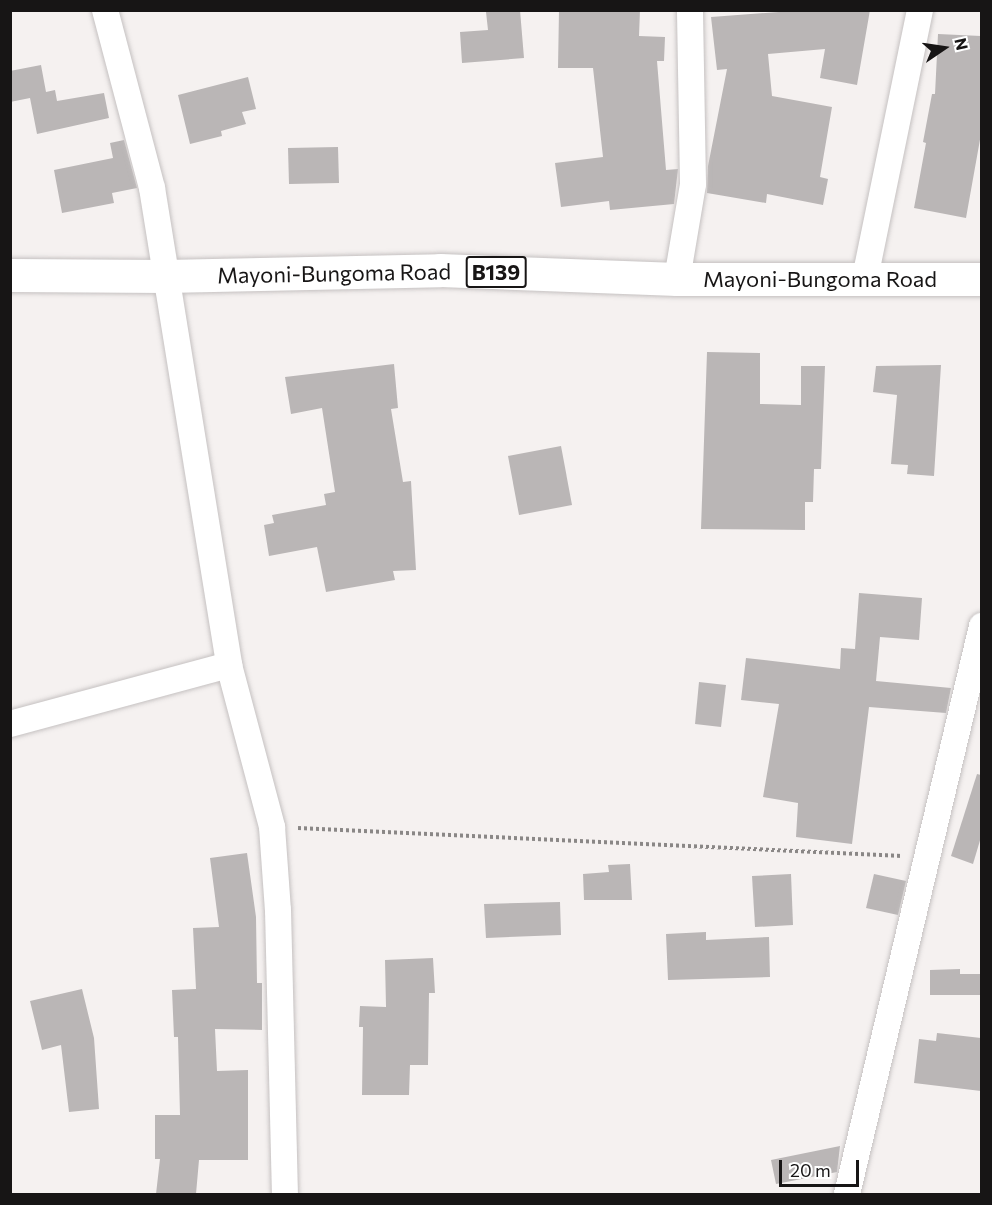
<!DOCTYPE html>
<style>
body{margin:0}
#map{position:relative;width:992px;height:1205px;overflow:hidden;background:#f5f1f0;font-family:Commissioner,sans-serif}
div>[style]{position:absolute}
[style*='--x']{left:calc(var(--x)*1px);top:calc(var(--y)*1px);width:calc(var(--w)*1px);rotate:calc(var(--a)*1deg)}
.building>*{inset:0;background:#bab6b6}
.path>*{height:4px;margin-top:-2px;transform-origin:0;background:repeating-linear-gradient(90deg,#8a8786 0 3px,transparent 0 6px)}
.roads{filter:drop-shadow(0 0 2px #c5c1c1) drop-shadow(0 0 2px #c5c1c1)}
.street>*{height:26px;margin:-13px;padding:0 13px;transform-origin:13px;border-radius:13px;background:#fff}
.primary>*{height:33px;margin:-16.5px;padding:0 16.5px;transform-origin:16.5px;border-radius:16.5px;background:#fff}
span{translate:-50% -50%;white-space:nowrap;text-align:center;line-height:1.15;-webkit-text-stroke:4.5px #fff;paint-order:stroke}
.shield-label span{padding:2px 4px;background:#fff;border:2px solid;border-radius:4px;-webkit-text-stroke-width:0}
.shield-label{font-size:21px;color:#171515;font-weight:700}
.street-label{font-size:22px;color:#171515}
.frame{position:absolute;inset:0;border:12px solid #171515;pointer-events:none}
.north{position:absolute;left:914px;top:18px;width:60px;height:60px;-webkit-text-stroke:4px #fff;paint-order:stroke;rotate:77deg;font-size:16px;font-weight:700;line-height:24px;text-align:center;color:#171515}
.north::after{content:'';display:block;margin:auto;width:21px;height:27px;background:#171515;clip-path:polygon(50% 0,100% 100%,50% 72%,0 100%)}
.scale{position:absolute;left:779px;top:1160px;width:80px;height:27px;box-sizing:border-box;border:3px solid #171515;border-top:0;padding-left:8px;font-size:18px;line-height:21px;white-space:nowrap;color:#171515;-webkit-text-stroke:4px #fff;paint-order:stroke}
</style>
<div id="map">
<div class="building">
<div style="clip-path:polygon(520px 10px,524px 58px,462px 63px,460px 32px,488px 30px,486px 12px)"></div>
<div style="clip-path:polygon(559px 10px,640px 10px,639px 36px,665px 37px,664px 61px,657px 61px,666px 170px,678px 169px,674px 204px,610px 210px,609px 201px,561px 207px,555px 163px,603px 157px,593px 68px,558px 68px)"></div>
<div style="clip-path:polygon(806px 10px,870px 10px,857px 85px,820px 78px,825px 49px,768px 54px,772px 96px,832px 107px,820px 177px,828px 179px,823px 205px,767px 194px,766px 203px,707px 193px,708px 166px,727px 69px,717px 70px,711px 17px)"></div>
<div style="clip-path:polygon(938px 34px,981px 36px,981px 134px,966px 218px,914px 208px,926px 143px,923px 142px,932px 94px,935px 94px)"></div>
<div style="clip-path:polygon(41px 65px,46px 92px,55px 90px,57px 101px,104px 93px,109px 118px,37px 134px,30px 98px,10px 102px,10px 71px)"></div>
<div style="clip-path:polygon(248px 77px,256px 109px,242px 112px,246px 124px,221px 131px,222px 136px,190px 144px,178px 95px)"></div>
<div style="clip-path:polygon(124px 140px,137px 188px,112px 193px,114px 203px,62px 213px,54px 170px,113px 158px,110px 143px)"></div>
<div style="clip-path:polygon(338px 147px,339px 183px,289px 184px,288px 148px)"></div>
<div style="clip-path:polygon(707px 352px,760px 353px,760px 404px,801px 405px,801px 366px,825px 366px,821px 469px,814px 469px,813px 502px,805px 502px,805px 530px,701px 529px)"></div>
<div style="clip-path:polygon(394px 364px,398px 408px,391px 409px,403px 482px,411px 481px,416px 570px,393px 571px,395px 580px,326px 592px,317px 547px,269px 556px,264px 525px,274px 523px,272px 515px,326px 505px,324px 494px,335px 492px,322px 408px,291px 414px,285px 377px)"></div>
<div style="clip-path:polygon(941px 365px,934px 476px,907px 474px,908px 465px,891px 464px,897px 395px,873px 392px,876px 366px)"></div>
<div style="clip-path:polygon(561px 446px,572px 505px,519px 515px,508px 456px)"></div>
<div style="clip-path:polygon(859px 593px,922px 598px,919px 640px,880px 637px,876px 681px,951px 688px,946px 713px,869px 707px,852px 844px,796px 837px,798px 803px,763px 797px,779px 704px,741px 700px,746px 658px,840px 669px,841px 648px,855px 649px)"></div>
<div style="clip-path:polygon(699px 682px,726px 685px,721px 727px,695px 724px)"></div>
<div style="clip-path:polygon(977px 774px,981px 775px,981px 837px,973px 864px,951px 856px)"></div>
<div style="clip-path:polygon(247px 853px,256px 917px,257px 983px,262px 983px,262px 1030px,215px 1029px,217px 1071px,248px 1070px,248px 1160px,199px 1160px,196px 1194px,156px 1194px,160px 1159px,155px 1159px,155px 1115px,180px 1115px,178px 1037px,174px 1037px,172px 990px,196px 989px,193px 928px,219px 927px,210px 858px)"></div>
<div style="clip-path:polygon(630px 864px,632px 900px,584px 900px,583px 874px,609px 872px,608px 865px)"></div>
<div style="clip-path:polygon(791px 874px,793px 925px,755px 927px,752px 876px)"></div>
<div style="clip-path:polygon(874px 874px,906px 881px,898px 915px,866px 908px)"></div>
<div style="clip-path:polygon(560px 902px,561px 935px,486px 938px,484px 904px)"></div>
<div style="clip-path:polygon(706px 932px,706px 940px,769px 937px,770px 977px,668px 980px,666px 934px)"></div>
<div style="clip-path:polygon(433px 958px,435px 993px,429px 993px,428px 1065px,410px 1065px,409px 1095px,362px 1095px,363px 1027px,359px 1027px,360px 1006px,386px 1007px,385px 960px)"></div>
<div style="clip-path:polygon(960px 969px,960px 974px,981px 974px,981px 995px,930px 995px,930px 970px)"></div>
<div style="clip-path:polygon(82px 989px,94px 1038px,99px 1109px,69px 1112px,61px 1045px,42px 1050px,30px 1001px)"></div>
<div style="clip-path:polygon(937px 1033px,981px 1038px,981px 1091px,914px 1083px,919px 1039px,936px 1041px)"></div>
<div style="clip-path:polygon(840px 1146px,837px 1172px,776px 1184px,771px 1160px)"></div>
</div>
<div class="path">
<div style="--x:298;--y:828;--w:605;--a:2.65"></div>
</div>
<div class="roads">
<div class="street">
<div style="--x:105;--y:10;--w:184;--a:75.2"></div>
<div style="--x:152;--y:188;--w:483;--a:80.8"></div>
<div style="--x:229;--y:665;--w:168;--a:75.1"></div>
<div style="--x:272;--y:827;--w:83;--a:85.9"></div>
<div style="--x:278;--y:910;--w:284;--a:88.6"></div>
<div style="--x:865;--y:278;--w:274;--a:-78.4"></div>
<div style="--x:677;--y:279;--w:96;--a:-80.4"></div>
<div style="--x:693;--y:184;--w:174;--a:-91"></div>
<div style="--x:10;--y:724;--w:227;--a:-15.1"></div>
<div style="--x:847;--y:1194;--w:584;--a:-76.63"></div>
</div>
<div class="primary">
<div style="--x:10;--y:275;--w:155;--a:0.4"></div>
<div style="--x:165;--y:276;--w:275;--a:-1.2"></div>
<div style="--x:440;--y:270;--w:237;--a:2.2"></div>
<div style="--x:677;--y:279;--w:305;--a:0"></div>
</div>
</div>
<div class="shield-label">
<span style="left:496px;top:272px">B139</span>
</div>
<div class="street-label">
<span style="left:334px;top:273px;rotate:-1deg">Mayoni-Bungoma Road</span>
<span style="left:820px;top:279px">Mayoni-Bungoma Road</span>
</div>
<div class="frame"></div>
<div class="north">N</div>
<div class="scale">20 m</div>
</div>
